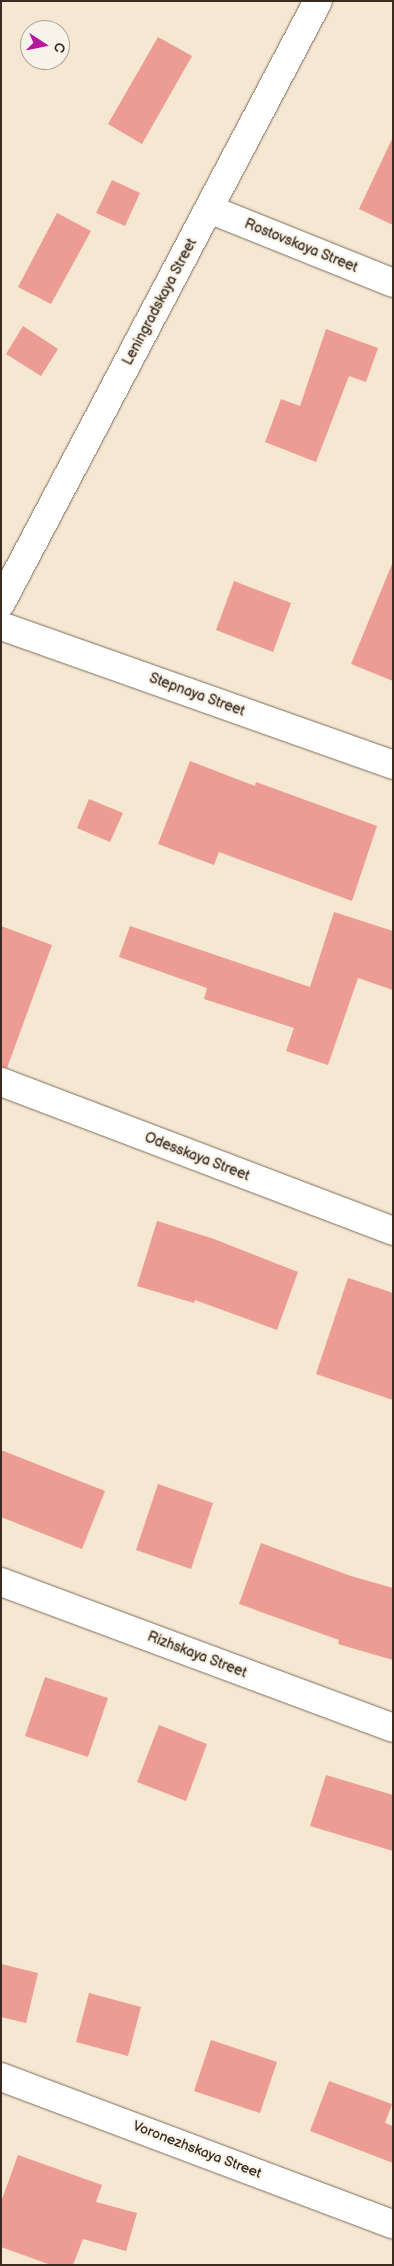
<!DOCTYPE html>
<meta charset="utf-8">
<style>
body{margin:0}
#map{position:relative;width:394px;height:2266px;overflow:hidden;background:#f5e7d1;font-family:"Balsamiq Sans",sans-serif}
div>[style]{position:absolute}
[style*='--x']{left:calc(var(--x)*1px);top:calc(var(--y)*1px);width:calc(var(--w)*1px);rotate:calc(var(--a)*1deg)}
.building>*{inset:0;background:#ed9c93}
.roads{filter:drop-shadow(0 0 1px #7c6c5d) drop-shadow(0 0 1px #7c6c5d)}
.minor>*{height:28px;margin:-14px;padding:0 14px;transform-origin:14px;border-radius:14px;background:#fff}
span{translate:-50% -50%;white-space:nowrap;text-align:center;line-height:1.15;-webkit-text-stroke:4.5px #f7f3e8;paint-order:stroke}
.street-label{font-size:14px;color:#3b2a1e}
.frame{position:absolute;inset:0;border:2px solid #3b2a1e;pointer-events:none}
.north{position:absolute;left:20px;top:20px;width:50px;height:50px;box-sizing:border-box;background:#f7f3e8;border:1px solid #aca397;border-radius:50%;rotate:101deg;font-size:14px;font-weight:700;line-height:20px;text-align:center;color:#3b2a1e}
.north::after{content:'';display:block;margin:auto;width:18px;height:22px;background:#b5179e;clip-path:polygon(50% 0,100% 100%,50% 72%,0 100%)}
</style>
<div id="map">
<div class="building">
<div style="clip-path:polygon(158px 37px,192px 56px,142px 144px,108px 124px)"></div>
<div style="clip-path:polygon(393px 137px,393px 225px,359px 209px)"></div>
<div style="clip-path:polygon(112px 180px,140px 193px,125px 226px,96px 213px)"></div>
<div style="clip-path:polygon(57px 213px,91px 231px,51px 304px,18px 287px)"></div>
<div style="clip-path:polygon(23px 326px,58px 349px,41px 376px,6px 354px)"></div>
<div style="clip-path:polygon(326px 329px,378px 348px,366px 382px,349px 376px,316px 462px,265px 442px,281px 399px,300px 406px)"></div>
<div style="clip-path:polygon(392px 564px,393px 565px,393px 681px,351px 664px)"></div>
<div style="clip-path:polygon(234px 581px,291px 603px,273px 652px,216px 630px)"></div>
<div style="clip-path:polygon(190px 761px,255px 786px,256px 782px,377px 826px,352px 901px,219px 852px,214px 865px,158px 844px)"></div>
<div style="clip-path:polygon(89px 799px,123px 813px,110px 842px,77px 828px)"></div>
<div style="clip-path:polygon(334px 912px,393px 931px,393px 990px,358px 978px,328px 1065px,286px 1051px,294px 1028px,204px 999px,207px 988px,119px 957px,130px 926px,310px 987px)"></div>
<div style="clip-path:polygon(1px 926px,52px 945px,7px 1068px,1px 1067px)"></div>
<div style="clip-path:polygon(157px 1221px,214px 1239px,298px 1272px,277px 1330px,195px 1300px,194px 1303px,137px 1286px)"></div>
<div style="clip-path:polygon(348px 1278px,393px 1293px,393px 1400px,316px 1374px)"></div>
<div style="clip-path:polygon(1px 1450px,105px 1491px,82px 1549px,1px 1517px)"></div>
<div style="clip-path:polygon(158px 1484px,213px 1503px,191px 1569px,136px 1550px)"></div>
<div style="clip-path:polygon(261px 1543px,351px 1576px,393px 1588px,393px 1660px,338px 1644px,339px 1640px,239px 1604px)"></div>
<div style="clip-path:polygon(45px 1677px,108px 1698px,88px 1757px,25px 1736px)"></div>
<div style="clip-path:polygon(159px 1725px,207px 1744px,186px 1801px,137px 1782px)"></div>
<div style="clip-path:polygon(326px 1775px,393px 1795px,393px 1851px,310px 1826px)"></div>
<div style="clip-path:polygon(1px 1964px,38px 1973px,26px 2023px,1px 2017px)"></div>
<div style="clip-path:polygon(89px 1993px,141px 2007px,128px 2056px,76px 2042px)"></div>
<div style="clip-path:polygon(211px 2040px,277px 2062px,260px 2113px,194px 2091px)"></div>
<div style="clip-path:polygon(329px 2081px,392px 2104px,385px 2123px,393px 2126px,393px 2163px,310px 2131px)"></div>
<div style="clip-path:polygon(18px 2155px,102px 2185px,96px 2202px,137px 2213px,126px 2251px,83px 2239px,73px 2265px,51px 2265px,1px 2247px,1px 2202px)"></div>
</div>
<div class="roads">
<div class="minor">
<div style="--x:209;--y:209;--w:198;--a:21.9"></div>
<div style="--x:1;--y:603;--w:680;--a:-62.23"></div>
<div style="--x:1;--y:626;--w:416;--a:19.5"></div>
<div style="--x:1;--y:1082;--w:419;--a:20.8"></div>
<div style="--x:1;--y:1582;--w:418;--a:20.4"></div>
<div style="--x:1;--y:2077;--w:419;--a:20.6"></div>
</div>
</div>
<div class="street-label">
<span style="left:301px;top:246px;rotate:22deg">Rostovskaya Street</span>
<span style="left:160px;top:302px;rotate:-62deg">Leningradskaya Street</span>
<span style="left:197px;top:695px;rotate:20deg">Stepnaya Street</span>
<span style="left:197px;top:1157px;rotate:21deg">Odesskaya Street</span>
<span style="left:197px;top:1655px;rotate:21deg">Rizhskaya Street</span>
<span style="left:197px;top:2150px;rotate:21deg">Voronezhskaya Street</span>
</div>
<div class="frame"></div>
<div class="north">С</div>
</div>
